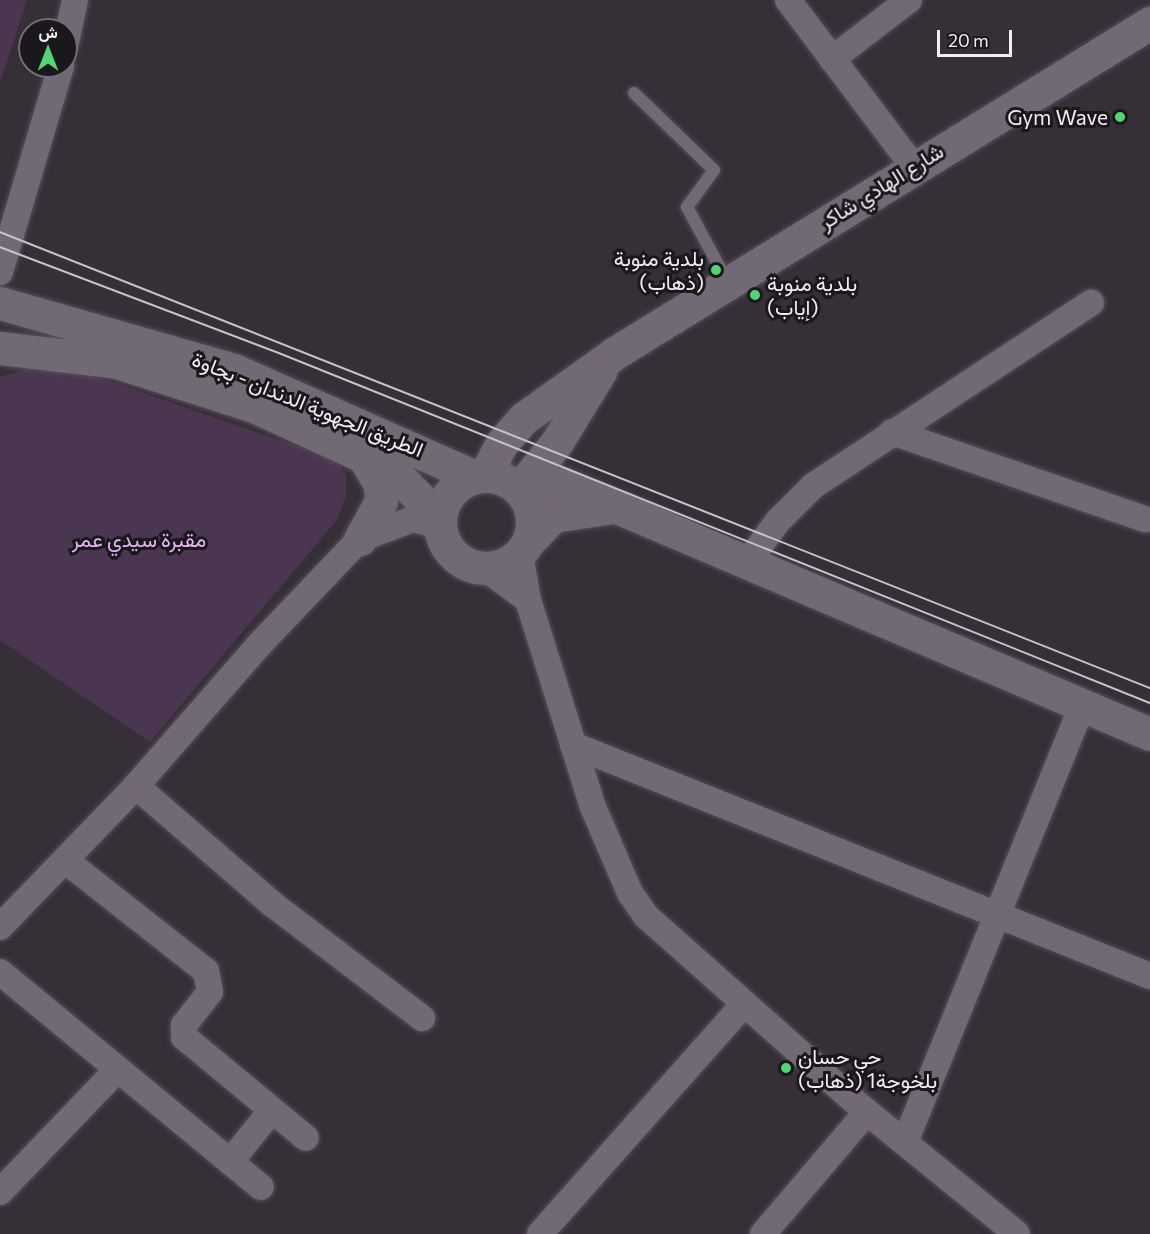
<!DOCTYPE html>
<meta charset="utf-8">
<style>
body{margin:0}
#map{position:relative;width:1150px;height:1234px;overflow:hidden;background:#362f38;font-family:Commissioner,Vazirmatn,sans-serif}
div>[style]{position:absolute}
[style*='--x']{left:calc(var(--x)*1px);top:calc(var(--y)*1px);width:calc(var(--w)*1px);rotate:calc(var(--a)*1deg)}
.green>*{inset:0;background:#4b3652}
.roads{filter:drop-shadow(0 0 2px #544f56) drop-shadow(0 0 2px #544f56)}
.lane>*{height:12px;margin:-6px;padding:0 6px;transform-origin:6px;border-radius:6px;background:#716973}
.street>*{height:26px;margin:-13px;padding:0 13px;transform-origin:13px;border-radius:13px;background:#716973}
.secondary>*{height:33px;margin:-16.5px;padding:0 16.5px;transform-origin:16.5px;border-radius:16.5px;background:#716973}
.secondary>.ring{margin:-16.5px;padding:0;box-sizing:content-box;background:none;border:33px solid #716973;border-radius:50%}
.tram>*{height:1.5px;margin:-0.75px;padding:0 0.75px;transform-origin:0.75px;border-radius:0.75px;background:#c7c1c9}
.dots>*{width:16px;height:16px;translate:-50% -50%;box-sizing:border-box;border:3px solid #1b181c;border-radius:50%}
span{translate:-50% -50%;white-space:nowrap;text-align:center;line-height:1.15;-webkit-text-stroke:6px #1b181c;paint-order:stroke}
.poi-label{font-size:21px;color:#f2edf4}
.right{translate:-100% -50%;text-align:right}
.left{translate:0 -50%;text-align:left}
.street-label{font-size:21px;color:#f2edf4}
.park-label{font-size:21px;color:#e5b3f5}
.north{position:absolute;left:18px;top:18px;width:60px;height:60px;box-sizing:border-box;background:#1b181c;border:2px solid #716d72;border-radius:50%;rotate:0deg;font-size:16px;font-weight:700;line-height:24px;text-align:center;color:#f2edf4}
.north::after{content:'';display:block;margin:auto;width:21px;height:27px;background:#52d673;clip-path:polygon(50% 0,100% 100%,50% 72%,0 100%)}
.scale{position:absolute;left:937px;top:30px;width:75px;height:27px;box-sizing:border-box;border:3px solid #f2edf4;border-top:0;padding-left:8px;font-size:18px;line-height:21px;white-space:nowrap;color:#f2edf4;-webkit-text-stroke:4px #1b181c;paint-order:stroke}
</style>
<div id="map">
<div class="green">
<div style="clip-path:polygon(0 0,27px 0,0 82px)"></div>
<div style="clip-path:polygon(66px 366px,334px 459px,346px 474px,346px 497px,336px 521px,150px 742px,0 640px,0 377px,34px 367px)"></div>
</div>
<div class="roads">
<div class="lane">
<div style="--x:634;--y:93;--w:111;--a:43.9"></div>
<div style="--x:714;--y:170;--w:46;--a:126.1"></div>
<div style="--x:687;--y:207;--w:84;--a:61.6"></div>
</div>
<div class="street">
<div style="--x:788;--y:0;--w:208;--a:53"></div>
<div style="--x:66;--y:42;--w:43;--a:-77.9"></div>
<div style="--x:832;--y:59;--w:97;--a:-37.5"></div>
<div style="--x:0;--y:272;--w:215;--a:-73.5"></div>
<div style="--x:892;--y:432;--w:268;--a:19"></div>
<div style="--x:520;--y:554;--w:47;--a:80.1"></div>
<div style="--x:528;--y:600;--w:217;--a:72.6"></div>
<div style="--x:593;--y:807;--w:94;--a:66.7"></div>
<div style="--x:630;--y:893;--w:28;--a:55"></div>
<div style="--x:646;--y:916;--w:295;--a:41.6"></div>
<div style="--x:867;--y:1112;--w:193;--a:39.1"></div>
<div style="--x:747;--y:563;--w:52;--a:-53.6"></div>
<div style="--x:778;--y:521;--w:49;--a:-45"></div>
<div style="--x:813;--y:486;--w:333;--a:-33.4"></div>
<div style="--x:486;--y:569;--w:52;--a:36.4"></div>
<div style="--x:573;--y:745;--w:622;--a:21.82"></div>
<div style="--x:136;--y:786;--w:179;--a:40.9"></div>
<div style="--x:271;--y:903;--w:190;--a:37.3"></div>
<div style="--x:66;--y:861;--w:178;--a:38.2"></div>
<div style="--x:206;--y:971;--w:21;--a:79"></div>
<div style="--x:210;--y:992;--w:42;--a:128.2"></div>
<div style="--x:184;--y:1025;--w:12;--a:90"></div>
<div style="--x:184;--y:1037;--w:158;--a:39.6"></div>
<div style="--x:0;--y:927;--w:196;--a:-46"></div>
<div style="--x:136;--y:786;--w:186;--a:-48.9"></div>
<div style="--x:258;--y:646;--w:148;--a:-46.4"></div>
<div style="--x:360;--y:539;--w:57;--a:-20.7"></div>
<div style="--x:413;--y:519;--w:28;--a:15"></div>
<div style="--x:0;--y:972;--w:338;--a:39.5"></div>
<div style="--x:905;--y:1142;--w:471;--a:-67.9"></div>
<div style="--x:230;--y:1162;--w:65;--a:-51.2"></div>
<div style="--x:0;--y:1192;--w:168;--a:-46.2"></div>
<div style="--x:540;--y:1234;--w:306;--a:-48.4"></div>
<div style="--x:763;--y:1234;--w:160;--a:-49.6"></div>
</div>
<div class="secondary">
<div style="--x:0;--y:303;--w:243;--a:16"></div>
<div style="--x:234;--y:370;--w:261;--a:23.9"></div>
<div style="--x:0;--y:348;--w:118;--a:6.8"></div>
<div style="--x:117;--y:362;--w:146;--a:17.9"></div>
<div style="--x:256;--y:407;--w:149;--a:24.7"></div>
<div style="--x:391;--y:469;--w:70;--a:45.6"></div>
<div style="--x:486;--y:473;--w:34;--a:-62"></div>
<div style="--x:502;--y:443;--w:33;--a:-49"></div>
<div style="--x:524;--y:418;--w:112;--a:-35.5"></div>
<div style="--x:615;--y:353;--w:629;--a:-31.67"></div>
<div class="ring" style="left:440px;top:476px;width:59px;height:59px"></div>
<div style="--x:519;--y:489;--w:60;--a:-51"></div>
<div style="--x:557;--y:442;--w:84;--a:-58.6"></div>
<div style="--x:526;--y:498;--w:40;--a:-21"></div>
<div style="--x:563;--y:484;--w:638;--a:23.07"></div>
<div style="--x:360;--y:539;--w:43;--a:-61.1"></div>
<div style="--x:381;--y:501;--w:17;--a:-93"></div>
<div style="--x:380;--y:484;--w:35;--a:-121"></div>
<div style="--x:528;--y:542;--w:36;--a:-46"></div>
<div style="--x:553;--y:516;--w:61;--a:-8.5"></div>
</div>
</div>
<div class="tram">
<div style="--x:0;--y:232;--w:1237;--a:21.63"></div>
<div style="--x:0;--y:247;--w:298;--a:20.8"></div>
<div style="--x:279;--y:353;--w:939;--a:21.89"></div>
</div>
<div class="dots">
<div style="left:1120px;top:117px;background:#52d673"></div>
<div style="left:716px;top:270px;background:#52d673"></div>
<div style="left:755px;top:295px;background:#52d673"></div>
<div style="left:786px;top:1068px;background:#52d673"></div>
</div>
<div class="poi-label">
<span class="right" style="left:1108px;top:117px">Gym Wave</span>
<span class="right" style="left:704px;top:270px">بلدية منوبة<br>(ذهاب)</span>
<span class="left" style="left:767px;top:295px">بلدية منوبة<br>(إياب)</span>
<span class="left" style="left:798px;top:1068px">حي حسان<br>بلخوجة1 (ذهاب)</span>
</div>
<div class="street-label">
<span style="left:881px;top:186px;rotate:-32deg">شارع الهادي شاكر</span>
<span style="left:308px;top:404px;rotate:22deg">الطريق الجهوية الدندان - بجاوة</span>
</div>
<div class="park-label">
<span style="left:139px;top:539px">مقبرة سيدي عمر</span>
</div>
<div class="north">ش</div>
<div class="scale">20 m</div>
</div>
